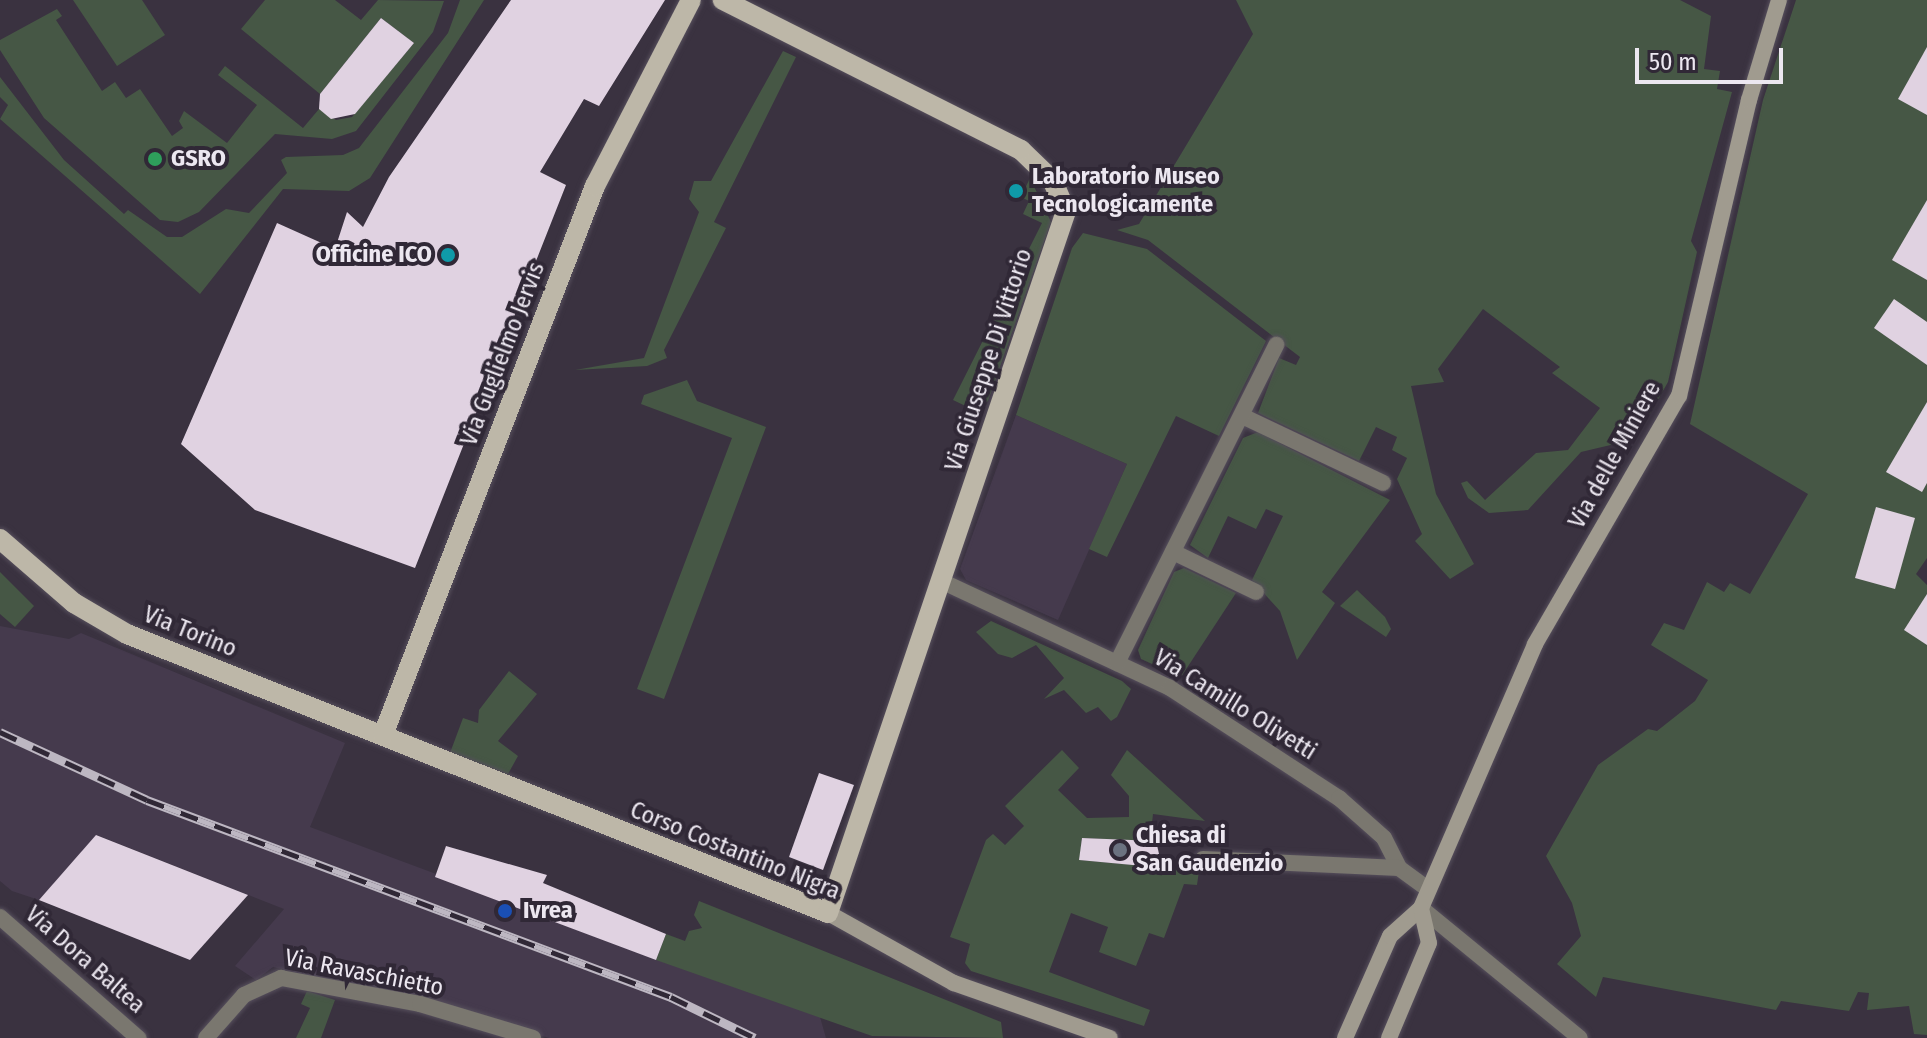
<!DOCTYPE html>
<style>
body{margin:0}
#map{position:relative;width:1927px;height:1038px;overflow:hidden;background:#3a3240;font-family:"Fira Sans Condensed",sans-serif}
div>[style]{position:absolute}
[style*='--x']{left:calc(var(--x)*1px);top:calc(var(--y)*1px);width:calc(var(--w)*1px);rotate:calc(var(--a)*1deg)}
.built>*{inset:0;background:#453a4d}
.green>*{inset:0;background:#465745}
.building>*{inset:0;background:#e0d2e1}
.roads{filter:drop-shadow(0 0 2px #564f5c) drop-shadow(0 0 2px #564f5c)}
.street>*{height:16px;margin:-8px;padding:0 8px;transform-origin:8px;border-radius:8px;background:#7a776f}
.secondary>*{height:16px;margin:-8px;padding:0 8px;transform-origin:8px;border-radius:8px;background:#a09b8f}
.primary>*{height:20px;margin:-10px;padding:0 10px;transform-origin:10px;border-radius:10px;background:#bdb7a8}
.rail>*{height:9px;margin-top:-4.5px;transform-origin:0;background:repeating-linear-gradient(90deg,#302836 0 18px,#bdb7c2 0 36px);box-sizing:border-box;border-block:2px solid #bdb7c2}
.dots>*{width:22px;height:22px;translate:-50% -50%;box-sizing:border-box;border:4px solid #302836;border-radius:50%}
span{translate:-50% -50%;white-space:nowrap;text-align:center;line-height:1.15;-webkit-text-stroke:8px #302836;paint-order:stroke}
.poi-label{font-size:24px;color:#ece7f0;font-weight:700}
.left{translate:0 -50%;text-align:left}
.right{translate:-100% -50%;text-align:right}
.street-label{font-size:24px;color:#ece7f0}
.scale{position:absolute;left:1635px;top:48px;width:148px;height:36px;box-sizing:border-box;border:4px solid #ece7f0;border-top:0;padding-left:10px;font-size:24px;line-height:28px;white-space:nowrap;color:#ece7f0;-webkit-text-stroke:6px #302836;paint-order:stroke}
</style>
<div id="map">
<div class="built">
<div style="clip-path:polygon(1016px 415px,1127px 464px,1058px 620px,966px 580px,960px 569px)"></div>
<div style="clip-path:polygon(0 626px,69px 639px,81px 633px,345px 743px,310px 827px,820px 1017px,826px 1038px,549px 1038px,443px 1005px,273px 967px,256px 980px,235px 966px,284px 909px,97px 835px,39px 900px,12px 891px,0 881px)"></div>
</div>
<div class="green">
<div style="clip-path:polygon(73px 0,142px 0,165px 35px,117px 66px)"></div>
<div style="clip-path:polygon(265px 0,335px 0,361px 20px,378px 0,444px 1px,433px 32px,356px 131px,332px 139px,275px 134px,199px 212px,178px 222px,160px 220px,44px 118px,0 50px,0 40px,57px 9px,62px 16px,56px 20px,102px 91px,115px 82px,126px 98px,140px 89px,172px 136px,183px 128px,179px 121px,184px 111px,227px 143px,257px 105px,218px 75px,225px 66px,303px 128px,319px 109px,336px 120px,352px 117px,414px 43px,381px 18px,320px 94px,241px 29px)"></div>
<div style="clip-path:polygon(460px 0,484px 0,370px 178px,349px 191px,283px 189px,200px 294px,0 119px,8px 105px,0 97px,0 77px,64px 160px,124px 214px,128px 210px,167px 237px,182px 237px,226px 209px,249px 213px,287px 173px,281px 160px,286px 157px,343px 155px,359px 148px,448px 33px)"></div>
<div style="clip-path:polygon(1236px 0,1680px 0,1711px 16px,1704px 69px,1720px 71px,1717px 89px,1732px 92px,1691px 241px,1697px 252px,1668px 382px,1636px 439px,1581px 452px,1528px 510px,1489px 513px,1468px 498px,1461px 483px,1467px 481px,1485px 500px,1536px 453px,1568px 450px,1600px 408px,1552px 373px,1560px 367px,1483px 309px,1438px 369px,1444px 382px,1411px 386px,1436px 494px,1474px 564px,1450px 579px,1415px 541px,1422px 534px,1397px 479px,1407px 458px,1392px 450px,1397px 437px,1376px 427px,1359px 461px,1258px 413px,1279px 358px,1296px 365px,1300px 357px,1148px 240px,1117px 230px,1139px 224px,1253px 34px)"></div>
<div style="clip-path:polygon(1796px 0,1927px 0,1927px 558px,1916px 574px,1927px 585px,1927px 1035px,1914px 1034px,1909px 1006px,1867px 1010px,1869px 993px,1858px 992px,1849px 1011px,1781px 1001px,1776px 1010px,1603px 977px,1596px 997px,1557px 964px,1581px 936px,1572px 903px,1546px 856px,1598px 765px,1648px 729px,1657px 731px,1695px 701px,1708px 680px,1651px 645px,1664px 623px,1684px 630px,1707px 582px,1724px 592px,1730px 583px,1750px 594px,1808px 494px,1690px 424px,1763px 100px)"></div>
<div style="clip-path:polygon(783px 51px,796px 57px,714px 222px,726px 228px,664px 350px,667px 358px,647px 366px,575px 370px,644px 358px,699px 212px,689px 199px,694px 181px,711px 181px)"></div>
<div style="clip-path:polygon(1030px 178px,1051px 222px,988px 401px,976px 411px,953px 400px,1042px 223px,1023px 214px,1029px 201px,1021px 197px)"></div>
<div style="clip-path:polygon(1083px 233px,1147px 249px,1266px 341px,1219px 436px,1176px 416px,1107px 557px,1089px 549px,1127px 464px,1016px 415px,1072px 248px)"></div>
<div style="clip-path:polygon(687px 380px,697px 401px,766px 427px,664px 699px,637px 689px,732px 438px,641px 404px,644px 395px)"></div>
<div style="clip-path:polygon(1258px 432px,1390px 500px,1322px 592px,1335px 603px,1297px 660px,1280px 611px,1252px 580px,1283px 516px,1266px 509px,1256px 529px,1228px 516px,1208px 558px,1190px 545px,1243px 438px)"></div>
<div style="clip-path:polygon(1184px 568px,1236px 593px,1181px 677px,1141px 659px,1138px 650px,1174px 572px)"></div>
<div style="clip-path:polygon(0 572px,34px 606px,15px 627px,0 614px)"></div>
<div style="clip-path:polygon(1357px 590px,1385px 617px,1391px 629px,1386px 637px,1340px 606px)"></div>
<div style="clip-path:polygon(991px 621px,1122px 681px,1131px 689px,1117px 717px,1111px 721px,1098px 707px,1086px 713px,1064px 690px,1044px 699px,1064px 678px,1036px 645px,1012px 658px,998px 654px,976px 632px)"></div>
<div style="clip-path:polygon(509px 671px,537px 694px,498px 741px,518px 756px,508px 774px,450px 753px,463px 718px,478px 723px,479px 710px)"></div>
<div style="clip-path:polygon(1062px 750px,1079px 768px,1058px 790px,1087px 818px,1129px 817px,1129px 796px,1111px 775px,1127px 750px,1205px 821px,1153px 814px,1150px 841px,1082px 838px,1080px 860px,1199px 871px,1197px 885px,1184px 884px,1164px 938px,1149px 933px,1136px 966px,1099px 952px,1108px 927px,1071px 913px,1049px 972px,1150px 1010px,1144px 1026px,971px 971px,965px 963px,970px 944px,950px 937px,986px 840px,993px 834px,1005px 845px,1024px 826px,1005px 806px)"></div>
<div style="clip-path:polygon(699px 901px,1001px 1022px,1003px 1038px,872px 1036px,656px 960px,666px 934px,685px 941px,689px 931px,702px 928px,694px 915px)"></div>
<div style="clip-path:polygon(307px 991px,335px 1000px,321px 1038px,296px 1038px,310px 1008px,301px 1004px)"></div>
</div>
<div class="building">
<div style="clip-path:polygon(511px 0,665px 0,599px 106px,584px 99px,540px 172px,566px 185px,415px 568px,255px 510px,181px 444px,277px 223px,335px 249px,347px 212px,363px 227px,389px 177px)"></div>
<div style="clip-path:polygon(381px 18px,414px 43px,355px 114px,331px 119px,319px 109px,320px 94px)"></div>
<div style="clip-path:polygon(1927px 47px,1927px 115px,1898px 99px)"></div>
<div style="clip-path:polygon(1927px 200px,1927px 280px,1892px 260px)"></div>
<div style="clip-path:polygon(1894px 299px,1927px 322px,1927px 365px,1874px 328px)"></div>
<div style="clip-path:polygon(1927px 402px,1927px 483px,1922px 492px,1886px 472px)"></div>
<div style="clip-path:polygon(1876px 507px,1915px 518px,1895px 589px,1855px 578px)"></div>
<div style="clip-path:polygon(1927px 594px,1927px 645px,1904px 630px)"></div>
<div style="clip-path:polygon(819px 773px,854px 785px,823px 870px,789px 857px)"></div>
<div style="clip-path:polygon(96px 835px,248px 895px,190px 960px,39px 900px)"></div>
<div style="clip-path:polygon(1082px 838px,1156px 841px,1160px 858px,1154px 867px,1079px 860px)"></div>
<div style="clip-path:polygon(446px 846px,547px 875px,543px 883px,666px 934px,656px 960px,435px 877px)"></div>
</div>
<div class="roads">
<div class="street">
<div style="--x:1242;--y:416;--w:156;--a:25.4"></div>
<div style="--x:1173;--y:552;--w:92;--a:25.7"></div>
<div style="--x:943;--y:582;--w:251;--a:25"></div>
<div style="--x:1170;--y:688;--w:202;--a:33.1"></div>
<div style="--x:1339;--y:798;--w:60;--a:41.6"></div>
<div style="--x:1384;--y:838;--w:34;--a:63"></div>
<div style="--x:1399;--y:868;--w:36;--a:36"></div>
<div style="--x:1117;--y:663;--w:356;--a:-63.4"></div>
<div style="--x:1203;--y:859;--w:196;--a:2.6"></div>
<div style="--x:1421;--y:908;--w:205;--a:39.3"></div>
<div style="--x:0;--y:917;--w:184;--a:41.2"></div>
<div style="--x:206;--y:1038;--w:57;--a:-48.5"></div>
<div style="--x:244;--y:995;--w:41;--a:-24.7"></div>
<div style="--x:281;--y:978;--w:141;--a:10.6"></div>
<div style="--x:420;--y:1004;--w:118;--a:16.7"></div>
</div>
<div class="secondary">
<div style="--x:828;--y:913;--w:144;--a:29.1"></div>
<div style="--x:954;--y:983;--w:165;--a:19.4"></div>
<div style="--x:1345;--y:1038;--w:111;--a:-66.2"></div>
<div style="--x:1390;--y:936;--w:42;--a:-42.1"></div>
<div style="--x:1421;--y:908;--w:288;--a:-66.6"></div>
<div style="--x:1535;--y:644;--w:287;--a:-59.9"></div>
<div style="--x:1679;--y:396;--w:304;--a:-76.7"></div>
<div style="--x:1749;--y:100;--w:104;--a:-73.3"></div>
<div style="--x:1389;--y:1038;--w:103;--a:-67.2"></div>
<div style="--x:1429;--y:943;--w:36;--a:-103"></div>
</div>
<div class="primary">
<div style="--x:0;--y:539;--w:98;--a:40.9"></div>
<div style="--x:74;--y:603;--w:61;--a:30.3"></div>
<div style="--x:127;--y:634;--w:754;--a:21.7"></div>
<div style="--x:828;--y:913;--w:741;--a:-71.27"></div>
<div style="--x:1066;--y:211;--w:34;--a:-114"></div>
<div style="--x:1052;--y:180;--w:43;--a:-135.9"></div>
<div style="--x:1021;--y:150;--w:334;--a:-153.3"></div>
<div style="--x:383;--y:735;--w:589;--a:-68.89"></div>
<div style="--x:595;--y:186;--w:209;--a:-62.7"></div>
</div>
</div>
<div class="rail">
<div style="--x:0;--y:732;--w:162;--a:24.8"></div>
<div style="--x:147;--y:800;--w:560;--a:20.6"></div>
<div style="--x:671;--y:997;--w:93;--a:26"></div>
</div>
<div class="dots">
<div style="left:155px;top:159px;background:#2e9e5b"></div>
<div style="left:1016px;top:191px;background:#0f9aa8"></div>
<div style="left:448px;top:255px;background:#0f9aa8"></div>
<div style="left:1120px;top:850px;background:#6b7280"></div>
<div style="left:505px;top:911px;background:#1a4fb4"></div>
</div>
<div class="poi-label">
<span class="left" style="left:171px;top:159px">GSRO</span>
<span class="left" style="left:1032px;top:191px">Laboratorio Museo<br>Tecnologicamente</span>
<span class="right" style="left:432px;top:255px">Officine ICO</span>
<span class="left" style="left:1136px;top:850px">Chiesa di<br>San Gaudenzio</span>
<span class="left" style="left:523px;top:911px">Ivrea</span>
</div>
<div class="street-label">
<span style="left:503px;top:354px;rotate:-69deg">Via Guglielmo Jervis</span>
<span style="left:989px;top:360px;rotate:-72deg">Via Giuseppe Di Vittorio</span>
<span style="left:1615px;top:455px;rotate:-61deg">Via delle Miniere</span>
<span style="left:190px;top:632px;rotate:22deg">Via Torino</span>
<span style="left:1235px;top:705px;rotate:32deg">Via Camillo Olivetti</span>
<span style="left:735px;top:851px;rotate:22deg">Corso Costantino Nigra</span>
<span style="left:85px;top:960px;rotate:41deg">Via Dora Baltea</span>
<span style="left:364px;top:973px;rotate:11deg">Via Ravaschietto</span>
</div>
<div class="scale">50 m</div>
</div>
